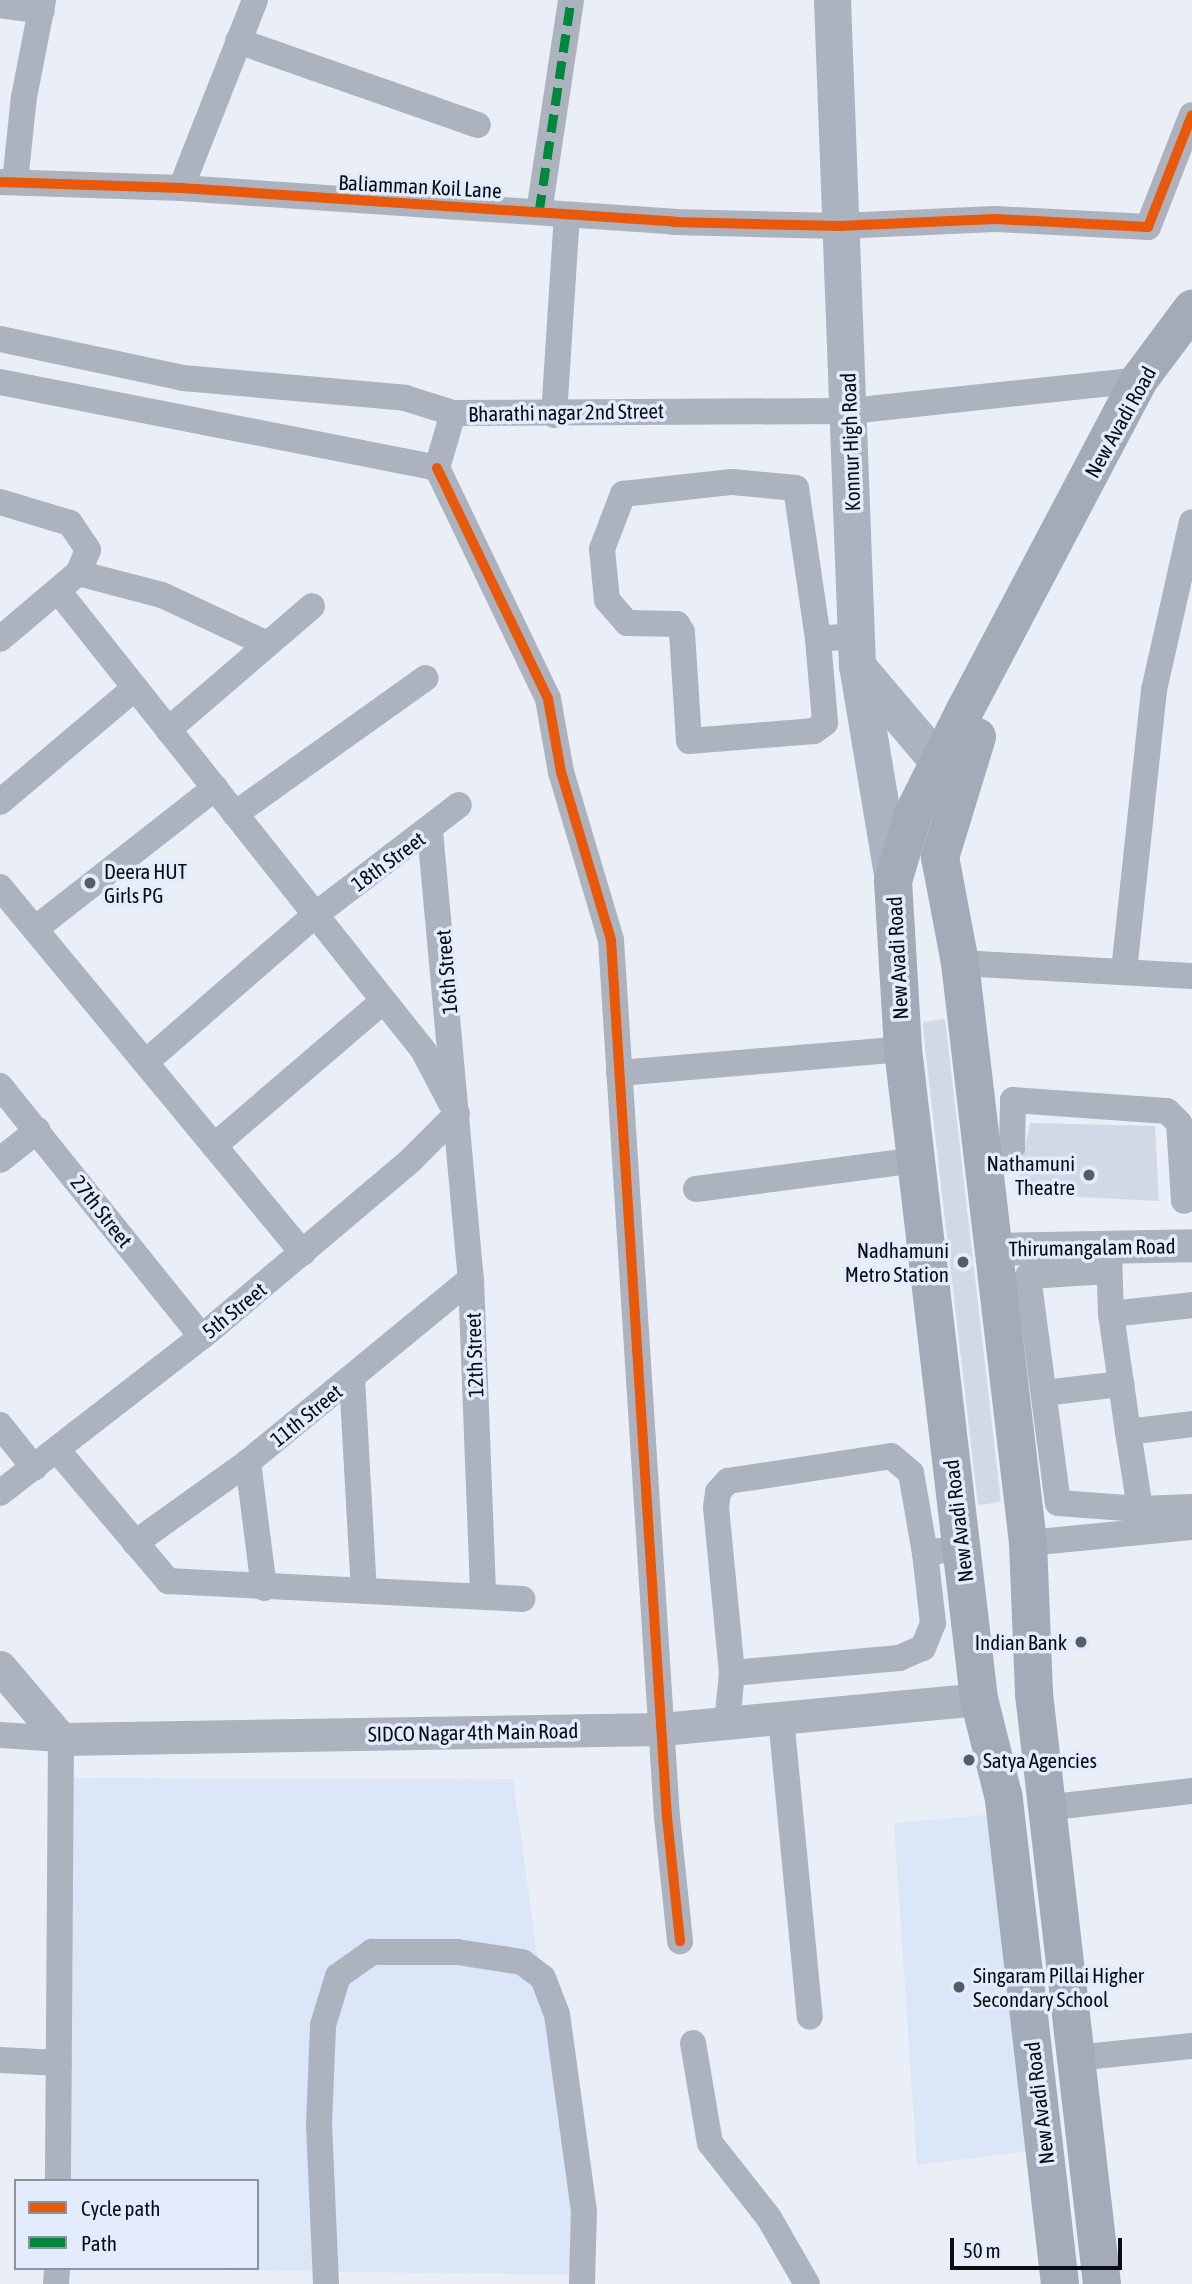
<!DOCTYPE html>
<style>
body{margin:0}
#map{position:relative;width:1192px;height:2284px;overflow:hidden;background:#e9eef7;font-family:"Asap Condensed",sans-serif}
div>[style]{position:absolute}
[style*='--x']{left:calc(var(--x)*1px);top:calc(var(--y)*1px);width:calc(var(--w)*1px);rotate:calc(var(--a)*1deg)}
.built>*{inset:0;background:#dbe6f9}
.building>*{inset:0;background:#d2d8e5}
.minor>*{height:26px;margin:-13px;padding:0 13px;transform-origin:13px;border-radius:13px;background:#adb2bf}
.tertiary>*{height:33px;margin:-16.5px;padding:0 16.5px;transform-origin:16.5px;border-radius:16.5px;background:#adb2bf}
.secondary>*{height:37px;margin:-18.5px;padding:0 18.5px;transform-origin:18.5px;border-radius:18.5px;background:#abb2c0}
.primary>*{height:38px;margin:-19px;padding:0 19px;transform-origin:19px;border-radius:19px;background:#a3abb9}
.quiet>*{height:9px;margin-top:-4.5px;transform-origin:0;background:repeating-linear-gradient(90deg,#00873e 0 18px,transparent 0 27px)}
.cycleway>*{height:10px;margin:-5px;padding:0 5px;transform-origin:5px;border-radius:5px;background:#e8590c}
.dots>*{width:19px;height:19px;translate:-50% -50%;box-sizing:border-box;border:4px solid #e3ecfd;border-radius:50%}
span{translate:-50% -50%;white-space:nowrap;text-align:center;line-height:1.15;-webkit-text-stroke:7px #e3ecfd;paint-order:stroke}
.street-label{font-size:21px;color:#090d13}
.poi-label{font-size:21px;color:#090d13}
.left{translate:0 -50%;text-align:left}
.right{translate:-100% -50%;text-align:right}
.legend{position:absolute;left:14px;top:2179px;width:245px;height:91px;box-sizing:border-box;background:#e3ecfd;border:2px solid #8c939f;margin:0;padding:9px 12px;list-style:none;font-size:21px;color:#090d13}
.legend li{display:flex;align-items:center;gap:14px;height:35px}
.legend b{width:35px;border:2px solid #8c939f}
.scale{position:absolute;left:950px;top:2238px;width:172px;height:32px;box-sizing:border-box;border:4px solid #090d13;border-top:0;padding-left:9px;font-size:21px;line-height:24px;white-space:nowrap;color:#090d13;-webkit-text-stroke:5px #e3ecfd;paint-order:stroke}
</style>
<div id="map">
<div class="built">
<div style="clip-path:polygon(68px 1778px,513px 1779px,581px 2275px,66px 2268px,257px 2268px,257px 2181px,67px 2181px)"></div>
<div style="clip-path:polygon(997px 1814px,1029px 2151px,917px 2165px,894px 1823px)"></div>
</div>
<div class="building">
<div style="clip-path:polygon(945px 1019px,1001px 1502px,978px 1505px,925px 1047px,923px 1022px)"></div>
<div style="clip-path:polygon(1030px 1123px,1155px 1126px,1159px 1201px,1016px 1194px)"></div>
</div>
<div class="minor">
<div style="--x:0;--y:5;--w:42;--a:8.1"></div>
<div style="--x:238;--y:41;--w:254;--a:19.3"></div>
<div style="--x:0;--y:182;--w:181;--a:1.9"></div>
<div style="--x:181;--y:188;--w:494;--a:3.9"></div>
<div style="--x:674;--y:222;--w:165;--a:1.4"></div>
<div style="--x:839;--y:226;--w:156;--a:-2.6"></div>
<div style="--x:995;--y:219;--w:153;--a:3"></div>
<div style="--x:1148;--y:227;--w:120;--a:-68.6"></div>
<div style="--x:15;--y:182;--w:85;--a:-84"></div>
<div style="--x:24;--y:97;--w:99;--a:-78.9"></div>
<div style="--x:181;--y:188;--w:202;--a:-68.5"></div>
<div style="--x:539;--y:212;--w:214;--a:-81.4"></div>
<div style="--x:0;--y:339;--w:187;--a:12"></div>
<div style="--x:183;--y:378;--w:223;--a:5.1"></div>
<div style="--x:405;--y:398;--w:50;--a:17.4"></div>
<div style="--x:0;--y:382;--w:445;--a:11.1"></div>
<div style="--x:554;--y:415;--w:200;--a:-86.3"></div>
<div style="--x:437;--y:468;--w:256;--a:64.3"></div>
<div style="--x:548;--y:699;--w:74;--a:79.9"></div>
<div style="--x:561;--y:772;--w:175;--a:73.4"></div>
<div style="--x:611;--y:940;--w:879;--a:86.35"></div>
<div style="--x:667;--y:1817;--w:125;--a:84"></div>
<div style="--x:437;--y:468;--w:57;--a:-73.8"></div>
<div style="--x:453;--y:413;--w:397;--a:-0.3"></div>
<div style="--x:850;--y:411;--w:291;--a:-6.1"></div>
<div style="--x:0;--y:502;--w:73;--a:16.7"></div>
<div style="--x:70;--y:523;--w:32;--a:56"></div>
<div style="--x:88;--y:550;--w:25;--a:113"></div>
<div style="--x:78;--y:573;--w:102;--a:139.8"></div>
<div style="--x:78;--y:573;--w:87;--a:14.7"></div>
<div style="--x:162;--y:595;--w:116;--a:25"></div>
<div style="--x:59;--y:592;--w:585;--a:51.52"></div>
<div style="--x:423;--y:1050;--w:60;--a:62.2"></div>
<div style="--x:818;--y:639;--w:84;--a:85.2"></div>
<div style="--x:825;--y:723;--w:14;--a:144"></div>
<div style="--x:814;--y:731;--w:125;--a:175.4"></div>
<div style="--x:689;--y:741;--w:109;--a:-93.7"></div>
<div style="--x:682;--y:632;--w:9;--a:-122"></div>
<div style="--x:677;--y:624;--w:50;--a:-178.9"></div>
<div style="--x:627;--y:623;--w:30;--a:-131"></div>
<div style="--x:607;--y:600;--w:51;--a:-95.6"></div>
<div style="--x:602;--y:549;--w:59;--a:-69.1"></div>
<div style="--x:623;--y:494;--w:110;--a:-6.3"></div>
<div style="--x:732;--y:482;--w:64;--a:5.4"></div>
<div style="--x:796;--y:488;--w:153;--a:81.7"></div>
<div style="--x:818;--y:639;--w:38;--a:-5"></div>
<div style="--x:168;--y:730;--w:190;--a:-40.7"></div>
<div style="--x:0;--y:802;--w:177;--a:-40.2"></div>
<div style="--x:235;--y:814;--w:234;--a:-35.5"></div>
<div style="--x:430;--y:831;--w:450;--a:84.8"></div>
<div style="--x:471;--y:1279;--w:317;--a:87.8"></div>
<div style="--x:0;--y:887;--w:475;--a:50.4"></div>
<div style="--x:35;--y:929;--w:229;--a:-38.1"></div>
<div style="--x:960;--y:963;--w:232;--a:3.2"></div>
<div style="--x:1124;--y:971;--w:283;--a:-83.9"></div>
<div style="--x:1154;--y:690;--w:172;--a:-77.3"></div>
<div style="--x:147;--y:1061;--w:223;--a:-41"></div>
<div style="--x:315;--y:915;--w:181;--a:-37.4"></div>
<div style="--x:619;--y:1073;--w:285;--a:-4.8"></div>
<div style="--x:0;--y:1086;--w:322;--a:51.2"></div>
<div style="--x:214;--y:1146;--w:223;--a:-40.6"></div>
<div style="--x:983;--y:1152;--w:29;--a:-8"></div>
<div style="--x:1012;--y:1148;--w:48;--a:-88.8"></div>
<div style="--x:1013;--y:1100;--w:154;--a:4.1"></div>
<div style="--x:1167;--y:1111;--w:17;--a:45"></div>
<div style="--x:1179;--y:1123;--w:78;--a:86.3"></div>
<div style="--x:0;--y:1160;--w:48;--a:-38.3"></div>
<div style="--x:696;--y:1189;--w:222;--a:-7.5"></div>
<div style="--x:1109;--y:1254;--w:60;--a:88.1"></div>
<div style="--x:1111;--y:1314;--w:81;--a:-6.3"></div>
<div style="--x:1109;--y:1271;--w:81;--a:176.5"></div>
<div style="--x:1028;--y:1276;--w:229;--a:82.5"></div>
<div style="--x:1058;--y:1503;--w:82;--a:4.2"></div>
<div style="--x:1111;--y:1314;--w:119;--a:81.8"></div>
<div style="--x:1128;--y:1432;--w:64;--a:-7.1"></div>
<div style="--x:352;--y:1378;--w:213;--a:86.8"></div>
<div style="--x:1044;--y:1393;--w:78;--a:-6.7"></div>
<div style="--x:0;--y:1425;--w:55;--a:51.7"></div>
<div style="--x:1128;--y:1432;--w:78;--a:81.1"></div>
<div style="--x:1140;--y:1509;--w:52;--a:-2.2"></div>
<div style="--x:57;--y:1450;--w:172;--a:49.7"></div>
<div style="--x:168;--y:1581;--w:355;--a:2.9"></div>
<div style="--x:248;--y:1462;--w:127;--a:82.8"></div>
<div style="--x:0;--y:1493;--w:266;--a:-37.8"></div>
<div style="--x:210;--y:1330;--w:263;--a:-40.2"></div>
<div style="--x:411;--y:1160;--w:65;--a:-45"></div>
<div style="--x:135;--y:1543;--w:139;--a:-35.6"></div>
<div style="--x:248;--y:1462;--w:288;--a:-39.4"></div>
<div style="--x:1028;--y:1543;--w:165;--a:-5.6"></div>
<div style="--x:732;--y:1673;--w:168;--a:-5.1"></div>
<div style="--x:899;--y:1658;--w:26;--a:-23"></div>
<div style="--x:923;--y:1648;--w:27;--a:-68"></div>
<div style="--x:933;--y:1623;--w:70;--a:-96.5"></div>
<div style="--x:781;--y:1718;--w:300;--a:84.5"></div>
<div style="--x:727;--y:1723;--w:50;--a:-84.3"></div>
<div style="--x:732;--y:1673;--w:167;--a:-95.5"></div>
<div style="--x:716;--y:1507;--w:15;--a:-82"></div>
<div style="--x:718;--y:1492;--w:15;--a:-48"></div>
<div style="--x:728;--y:1481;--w:165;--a:-8.7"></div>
<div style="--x:891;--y:1456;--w:26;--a:40"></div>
<div style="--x:911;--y:1473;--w:81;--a:80.1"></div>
<div style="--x:925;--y:1553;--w:36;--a:-8"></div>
<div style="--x:0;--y:1735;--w:61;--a:3.8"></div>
<div style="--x:61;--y:1739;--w:442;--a:90.4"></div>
<div style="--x:1045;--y:1808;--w:148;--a:-6.6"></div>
<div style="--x:693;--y:2043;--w:101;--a:80.4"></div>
<div style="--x:710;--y:2143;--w:95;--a:51.8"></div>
<div style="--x:769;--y:2218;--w:76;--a:60.1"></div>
<div style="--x:1075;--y:2058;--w:118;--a:-5.9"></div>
<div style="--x:0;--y:2060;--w:59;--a:2.9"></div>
<div style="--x:56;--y:2284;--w:16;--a:-86"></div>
<div style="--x:326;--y:2284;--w:159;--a:-92.5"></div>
<div style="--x:319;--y:2125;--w:100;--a:-87.7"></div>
<div style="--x:323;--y:2025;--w:51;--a:-73"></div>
<div style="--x:338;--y:1976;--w:42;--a:-35.2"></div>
<div style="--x:372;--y:1952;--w:85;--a:0"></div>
<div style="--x:457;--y:1952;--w:66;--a:8.7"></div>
<div style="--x:522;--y:1962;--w:26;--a:37"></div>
<div style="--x:543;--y:1978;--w:39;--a:69"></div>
<div style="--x:557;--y:2014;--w:199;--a:82.2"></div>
<div style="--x:584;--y:2211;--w:73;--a:91.6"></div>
</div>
<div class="tertiary">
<div style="--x:991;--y:1249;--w:201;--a:-1.1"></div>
<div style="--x:0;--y:1667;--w:94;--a:49.7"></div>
<div style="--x:61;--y:1739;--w:601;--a:-0.95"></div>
<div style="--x:662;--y:1729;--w:318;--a:-5.4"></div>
</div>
<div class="secondary">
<div style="--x:832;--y:0;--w:665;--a:87.85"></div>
<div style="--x:857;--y:665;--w:219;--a:80.5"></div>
<div style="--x:857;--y:666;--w:130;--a:49.7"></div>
<div style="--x:941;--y:765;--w:23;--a:25"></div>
</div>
<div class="primary">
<div style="--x:977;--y:737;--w:126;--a:107.1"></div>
<div style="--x:940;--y:857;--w:108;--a:79.3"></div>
<div style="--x:960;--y:963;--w:584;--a:83.31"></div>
<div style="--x:1028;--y:1543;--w:151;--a:87.7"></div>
<div style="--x:1034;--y:1694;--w:594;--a:83.43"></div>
<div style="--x:1060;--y:2284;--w:492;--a:-96.6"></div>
<div style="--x:1003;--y:1795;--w:99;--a:-104"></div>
<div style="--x:979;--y:1699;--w:654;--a:-96.67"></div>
<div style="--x:903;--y:1049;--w:168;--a:-93.4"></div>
<div style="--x:893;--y:881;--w:72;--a:-73.1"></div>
<div style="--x:914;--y:812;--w:114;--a:-63.4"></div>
<div style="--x:965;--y:710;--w:373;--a:-62.2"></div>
<div style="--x:1139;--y:380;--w:89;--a:-53.3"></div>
</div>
<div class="quiet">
<div style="--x:539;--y:212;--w:214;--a:-81.4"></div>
</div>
<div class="cycleway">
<div style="--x:0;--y:182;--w:181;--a:1.9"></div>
<div style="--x:181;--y:188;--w:494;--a:3.9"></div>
<div style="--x:674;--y:222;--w:165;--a:1.4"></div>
<div style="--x:839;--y:226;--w:156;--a:-2.6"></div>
<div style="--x:995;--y:219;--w:153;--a:3"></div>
<div style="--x:1148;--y:227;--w:120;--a:-68.6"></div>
<div style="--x:437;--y:468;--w:256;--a:64.3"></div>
<div style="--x:548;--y:699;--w:74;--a:79.9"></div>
<div style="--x:561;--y:772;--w:175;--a:73.4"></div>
<div style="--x:611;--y:940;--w:879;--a:86.35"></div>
<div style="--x:667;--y:1817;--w:125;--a:84"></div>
</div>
<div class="dots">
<div style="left:90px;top:883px;background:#575c63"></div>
<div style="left:1089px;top:1175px;background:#575c63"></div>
<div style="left:963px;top:1262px;background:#575c63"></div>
<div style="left:1081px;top:1642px;background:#575c63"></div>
<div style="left:969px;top:1760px;background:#575c63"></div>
<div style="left:959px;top:1987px;background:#575c63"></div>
</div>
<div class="street-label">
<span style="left:420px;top:186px;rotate:3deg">Baliamman Koil Lane</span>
<span style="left:566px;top:412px;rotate:-1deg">Bharathi nagar 2nd Street</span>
<span style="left:1120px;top:422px;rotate:-61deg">New Avadi Road</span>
<span style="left:850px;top:442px;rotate:-92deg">Konnur High Road</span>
<span style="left:388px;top:861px;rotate:-36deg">18th Street</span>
<span style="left:897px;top:958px;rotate:-93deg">New Avadi Road</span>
<span style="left:446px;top:972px;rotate:-95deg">16th Street</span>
<span style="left:102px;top:1211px;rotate:52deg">27th Street</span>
<span style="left:1092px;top:1247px;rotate:-1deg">Thirumangalam Road</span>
<span style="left:234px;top:1310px;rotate:-39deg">5th Street</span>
<span style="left:474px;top:1355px;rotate:-92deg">12th Street</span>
<span style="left:306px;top:1415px;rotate:-39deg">11th Street</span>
<span style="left:958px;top:1521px;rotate:-97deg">New Avadi Road</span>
<span style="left:473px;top:1732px;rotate:-1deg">SIDCO Nagar 4th Main Road</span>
<span style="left:1039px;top:2103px;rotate:-97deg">New Avadi Road</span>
</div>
<div class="poi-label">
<span class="left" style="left:104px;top:883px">Deera HUT<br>Girls PG</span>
<span class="right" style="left:1075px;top:1175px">Nathamuni<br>Theatre</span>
<span class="right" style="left:949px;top:1262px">Nadhamuni<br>Metro Station</span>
<span class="right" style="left:1067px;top:1642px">Indian Bank</span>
<span class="left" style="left:983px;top:1760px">Satya Agencies</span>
<span class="left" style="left:973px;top:1987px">Singaram Pillai Higher<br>Secondary School</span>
</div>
<ul class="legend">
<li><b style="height:9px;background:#e8590c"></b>Cycle path</li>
<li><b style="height:9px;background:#00873e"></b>Path</li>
</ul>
<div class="scale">50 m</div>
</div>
